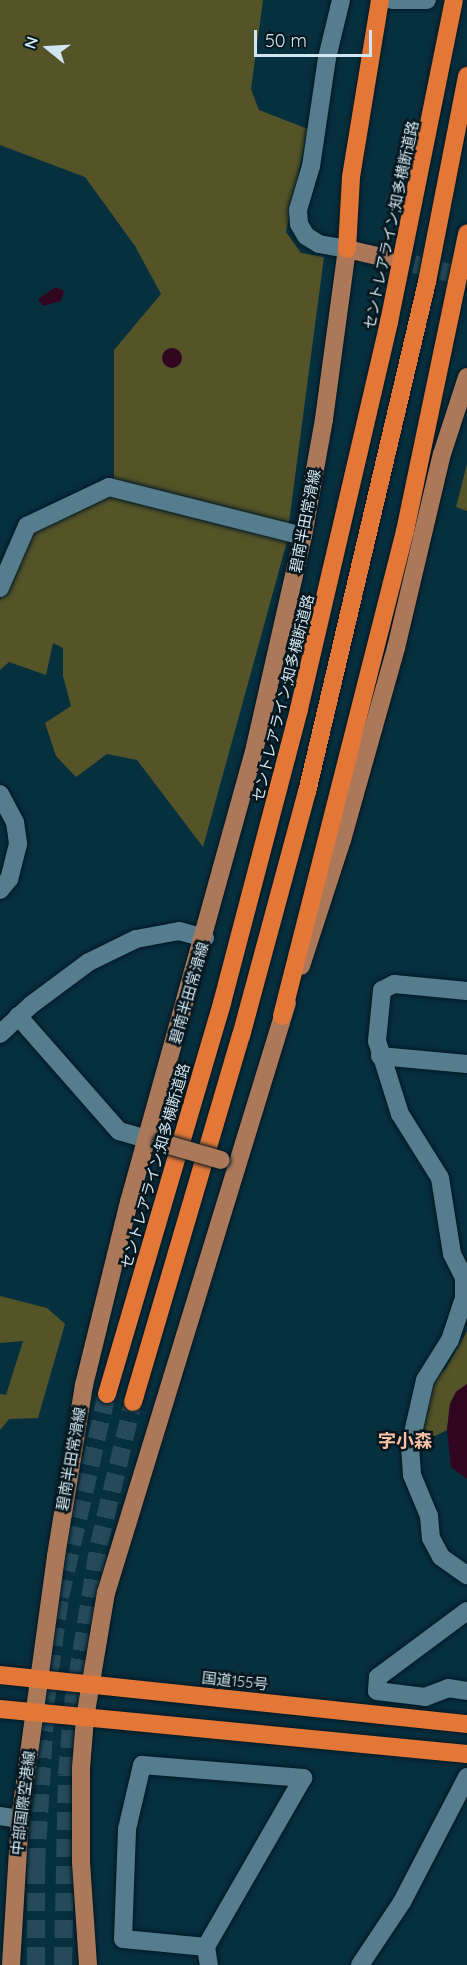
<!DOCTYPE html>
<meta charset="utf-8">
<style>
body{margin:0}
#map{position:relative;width:467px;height:1965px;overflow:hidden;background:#07303f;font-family:Quicksand,"Noto Sans JP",sans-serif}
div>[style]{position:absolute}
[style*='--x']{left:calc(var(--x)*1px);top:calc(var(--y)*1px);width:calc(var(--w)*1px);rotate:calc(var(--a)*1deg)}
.green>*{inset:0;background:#545428}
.water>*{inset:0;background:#310420}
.round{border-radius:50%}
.major-tunnel>*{height:18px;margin-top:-9px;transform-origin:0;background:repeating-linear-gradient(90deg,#254b5a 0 18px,transparent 0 27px)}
.highway-tunnel>*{height:18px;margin-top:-9px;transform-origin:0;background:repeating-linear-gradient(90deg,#254b5a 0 18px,transparent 0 27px)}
.roads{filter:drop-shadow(0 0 2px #001722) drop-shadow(0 0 2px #001722)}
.minor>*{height:18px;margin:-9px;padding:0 9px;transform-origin:9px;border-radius:9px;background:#567d8e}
.major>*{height:18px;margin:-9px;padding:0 9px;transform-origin:9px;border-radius:9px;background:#ab795a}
.highway>*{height:18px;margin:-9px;padding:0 9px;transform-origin:9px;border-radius:9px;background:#e37738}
.bridges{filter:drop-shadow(0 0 2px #001722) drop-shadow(0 0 2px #001722)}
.major-bridge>*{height:18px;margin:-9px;padding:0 9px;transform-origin:9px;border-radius:9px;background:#ab795a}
span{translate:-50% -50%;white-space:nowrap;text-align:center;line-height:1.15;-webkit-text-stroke:5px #07161d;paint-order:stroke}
.street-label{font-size:15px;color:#d1e6f0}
.quarter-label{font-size:18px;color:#fcc1a3;font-weight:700}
.north{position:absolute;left:18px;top:18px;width:60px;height:60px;-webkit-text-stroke:4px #07161d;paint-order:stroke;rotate:288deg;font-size:16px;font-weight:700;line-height:24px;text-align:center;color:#d1e6f0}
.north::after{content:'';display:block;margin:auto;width:21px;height:27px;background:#d1e6f0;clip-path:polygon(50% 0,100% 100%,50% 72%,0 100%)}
.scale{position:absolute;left:254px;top:30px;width:118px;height:27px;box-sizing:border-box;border:3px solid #d1e6f0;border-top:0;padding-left:8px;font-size:18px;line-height:21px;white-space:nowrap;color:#d1e6f0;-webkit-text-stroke:4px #07161d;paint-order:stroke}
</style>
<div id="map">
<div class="green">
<div style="clip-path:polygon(0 0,263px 0,251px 89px,259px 110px,308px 129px,286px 232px,301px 253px,324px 257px,286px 545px,203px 847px,137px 760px,107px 754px,76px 777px,56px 756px,45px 723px,71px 706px,63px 676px,63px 648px,53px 643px,46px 675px,9px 662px,0 670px,0 600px,33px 525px,114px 493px,114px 350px,161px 294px,135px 246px,85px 177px,0 145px)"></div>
<div style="clip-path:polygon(467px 464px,467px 511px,456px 507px)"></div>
<div style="clip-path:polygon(0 1296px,47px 1308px,65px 1324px,38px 1418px,9px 1419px,0 1430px,0 1394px,6px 1395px,23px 1341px,0 1343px)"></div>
<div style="clip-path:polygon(467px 1331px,467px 1384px,456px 1392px,450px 1404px,447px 1430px,435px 1436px,422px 1433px,430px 1384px,446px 1368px)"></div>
</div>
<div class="water">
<div style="clip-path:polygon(56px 287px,64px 291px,61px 301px,43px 306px,38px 299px)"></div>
<div class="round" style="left:162px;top:348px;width:20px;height:20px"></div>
<div style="clip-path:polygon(467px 1384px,467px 1479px,451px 1467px,447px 1430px,450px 1404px,456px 1392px)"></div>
</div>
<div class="major-tunnel">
<div style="--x:388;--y:258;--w:81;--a:13.5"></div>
</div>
<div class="highway-tunnel">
<div style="--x:36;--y:1965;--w:99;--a:-90"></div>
<div style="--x:36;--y:1866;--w:167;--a:-86.6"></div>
<div style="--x:46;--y:1699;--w:103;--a:-82.2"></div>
<div style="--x:60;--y:1597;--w:208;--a:-77"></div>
<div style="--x:63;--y:1965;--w:190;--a:-88.8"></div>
<div style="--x:67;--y:1775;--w:71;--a:-85.2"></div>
<div style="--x:73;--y:1704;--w:162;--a:-80.8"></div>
<div style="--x:99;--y:1544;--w:146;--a:-76.5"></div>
</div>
<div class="roads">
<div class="minor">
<div style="--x:341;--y:0;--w:60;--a:103.6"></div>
<div style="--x:327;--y:58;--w:109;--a:98.4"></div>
<div style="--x:311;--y:166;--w:46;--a:106.5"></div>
<div style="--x:298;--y:210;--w:14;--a:86"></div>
<div style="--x:299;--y:224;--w:14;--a:60"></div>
<div style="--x:306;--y:236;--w:15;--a:32"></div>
<div style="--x:319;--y:244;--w:28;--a:10"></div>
<div style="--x:392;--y:0;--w:35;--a:0"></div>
<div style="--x:0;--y:588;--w:68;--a:-66.5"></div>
<div style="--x:27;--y:526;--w:91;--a:-25.4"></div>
<div style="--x:109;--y:487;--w:200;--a:14.2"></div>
<div style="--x:0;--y:794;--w:32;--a:62"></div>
<div style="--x:15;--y:822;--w:22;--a:82"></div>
<div style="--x:18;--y:844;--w:36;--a:104"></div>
<div style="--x:9;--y:879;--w:14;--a:129"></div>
<div style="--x:467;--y:991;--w:73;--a:-174.5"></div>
<div style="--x:394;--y:984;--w:13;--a:153"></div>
<div style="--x:382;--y:990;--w:51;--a:95.6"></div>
<div style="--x:377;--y:1041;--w:77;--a:72.5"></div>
<div style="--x:400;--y:1114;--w:75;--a:58"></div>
<div style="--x:440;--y:1178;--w:77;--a:81"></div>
<div style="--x:452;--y:1254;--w:27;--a:63"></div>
<div style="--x:464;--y:1278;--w:20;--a:90"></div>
<div style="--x:464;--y:1298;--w:44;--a:108.4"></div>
<div style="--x:450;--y:1340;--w:47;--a:122"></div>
<div style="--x:425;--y:1380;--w:68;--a:102.8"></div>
<div style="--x:410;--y:1446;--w:29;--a:86"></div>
<div style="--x:412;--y:1475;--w:44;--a:67.5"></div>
<div style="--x:429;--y:1516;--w:22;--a:85"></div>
<div style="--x:431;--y:1538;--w:21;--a:62"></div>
<div style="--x:441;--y:1557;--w:32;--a:35"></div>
<div style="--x:18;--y:1016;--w:153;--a:48.7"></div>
<div style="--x:119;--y:1131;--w:29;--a:16"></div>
<div style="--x:0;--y:1034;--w:42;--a:-43.1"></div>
<div style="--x:31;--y:1005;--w:72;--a:-36.6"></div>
<div style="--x:89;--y:962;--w:52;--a:-26.1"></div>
<div style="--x:136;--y:939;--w:44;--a:-10.5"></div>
<div style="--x:179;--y:931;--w:27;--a:15"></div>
<div style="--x:380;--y:1056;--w:87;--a:5.3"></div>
<div style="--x:467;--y:1611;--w:111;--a:143.4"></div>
<div style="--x:378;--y:1677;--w:14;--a:94"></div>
<div style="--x:377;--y:1691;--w:48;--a:7.1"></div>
<div style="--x:425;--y:1697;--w:25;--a:-21"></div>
<div style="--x:448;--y:1688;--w:19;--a:9"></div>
<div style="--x:0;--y:1816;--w:20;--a:9"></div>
<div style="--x:206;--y:1947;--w:83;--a:-174.5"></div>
<div style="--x:123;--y:1939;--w:110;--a:-87.9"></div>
<div style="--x:127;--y:1829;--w:66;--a:-76.8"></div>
<div style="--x:142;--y:1765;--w:162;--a:4.6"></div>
<div style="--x:303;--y:1778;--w:195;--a:119.9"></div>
<div style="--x:206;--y:1947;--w:18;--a:81"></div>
<div style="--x:360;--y:1965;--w:76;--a:-56.3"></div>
<div style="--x:402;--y:1902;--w:141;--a:-62.5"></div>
</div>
<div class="major">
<div style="--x:301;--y:966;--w:133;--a:-72"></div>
<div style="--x:342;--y:840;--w:199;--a:-74.3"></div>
<div style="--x:396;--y:648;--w:199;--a:-76.7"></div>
<div style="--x:442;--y:454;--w:81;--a:-72"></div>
<div style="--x:11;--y:1965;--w:146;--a:-86.5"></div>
<div style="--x:20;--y:1819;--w:265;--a:-82.2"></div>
<div style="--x:56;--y:1556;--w:173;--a:-80.7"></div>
<div style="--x:84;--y:1385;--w:188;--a:-76.2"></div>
<div style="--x:129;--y:1202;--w:472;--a:-74.5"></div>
<div style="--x:255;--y:747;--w:216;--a:-77.2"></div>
<div style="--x:303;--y:536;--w:119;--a:-79.8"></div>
<div style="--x:324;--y:419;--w:172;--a:-82.3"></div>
<div style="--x:347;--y:249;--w:40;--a:13"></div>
<div style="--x:88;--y:1965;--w:103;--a:-93.9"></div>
<div style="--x:81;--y:1862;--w:94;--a:-90"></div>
<div style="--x:81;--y:1768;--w:50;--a:-85.4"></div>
<div style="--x:85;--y:1718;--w:127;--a:-80.5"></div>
<div style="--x:106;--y:1593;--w:617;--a:-72.95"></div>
</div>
<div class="highway">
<div style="--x:347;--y:249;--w:72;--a:-86.8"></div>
<div style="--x:351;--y:177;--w:179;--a:-80.7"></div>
<div style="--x:282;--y:1016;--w:500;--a:-75.77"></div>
<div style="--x:405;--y:531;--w:304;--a:-78.2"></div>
<div style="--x:107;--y:1394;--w:408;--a:-73.6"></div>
<div style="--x:222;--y:1003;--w:304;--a:-75.3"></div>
<div style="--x:299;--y:709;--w:397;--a:-76.9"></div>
<div style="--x:389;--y:322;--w:328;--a:-78.6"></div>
<div style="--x:133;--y:1402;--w:382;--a:-73.6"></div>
<div style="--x:241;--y:1036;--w:253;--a:-74.9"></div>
<div style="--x:307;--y:792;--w:524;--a:-76.76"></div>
<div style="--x:427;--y:282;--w:210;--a:-79"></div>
<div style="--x:0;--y:1675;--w:470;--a:6"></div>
<div style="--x:0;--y:1709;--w:469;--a:5.5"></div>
</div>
</div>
<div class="bridges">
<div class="major-bridge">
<div style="--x:162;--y:1143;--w:61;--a:16.1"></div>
</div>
</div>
<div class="street-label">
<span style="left:391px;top:225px;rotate:-78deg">セントレアライン;知多横断道路</span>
<span style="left:305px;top:521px;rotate:-79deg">碧南半田常滑線</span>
<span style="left:283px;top:698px;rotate:-76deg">セントレアライン;知多横断道路</span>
<span style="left:189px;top:993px;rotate:-74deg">碧南半田常滑線</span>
<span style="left:155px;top:1166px;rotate:-74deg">セントレアライン;知多横断道路</span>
<span style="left:71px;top:1459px;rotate:-80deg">碧南半田常滑線</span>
<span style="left:235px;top:1681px;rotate:6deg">国道155号</span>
<span style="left:23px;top:1803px;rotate:-83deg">中部国際空港線</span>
</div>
<div class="quarter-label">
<span style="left:405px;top:1441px">字小森</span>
</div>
<div class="north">N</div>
<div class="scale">50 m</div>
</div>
